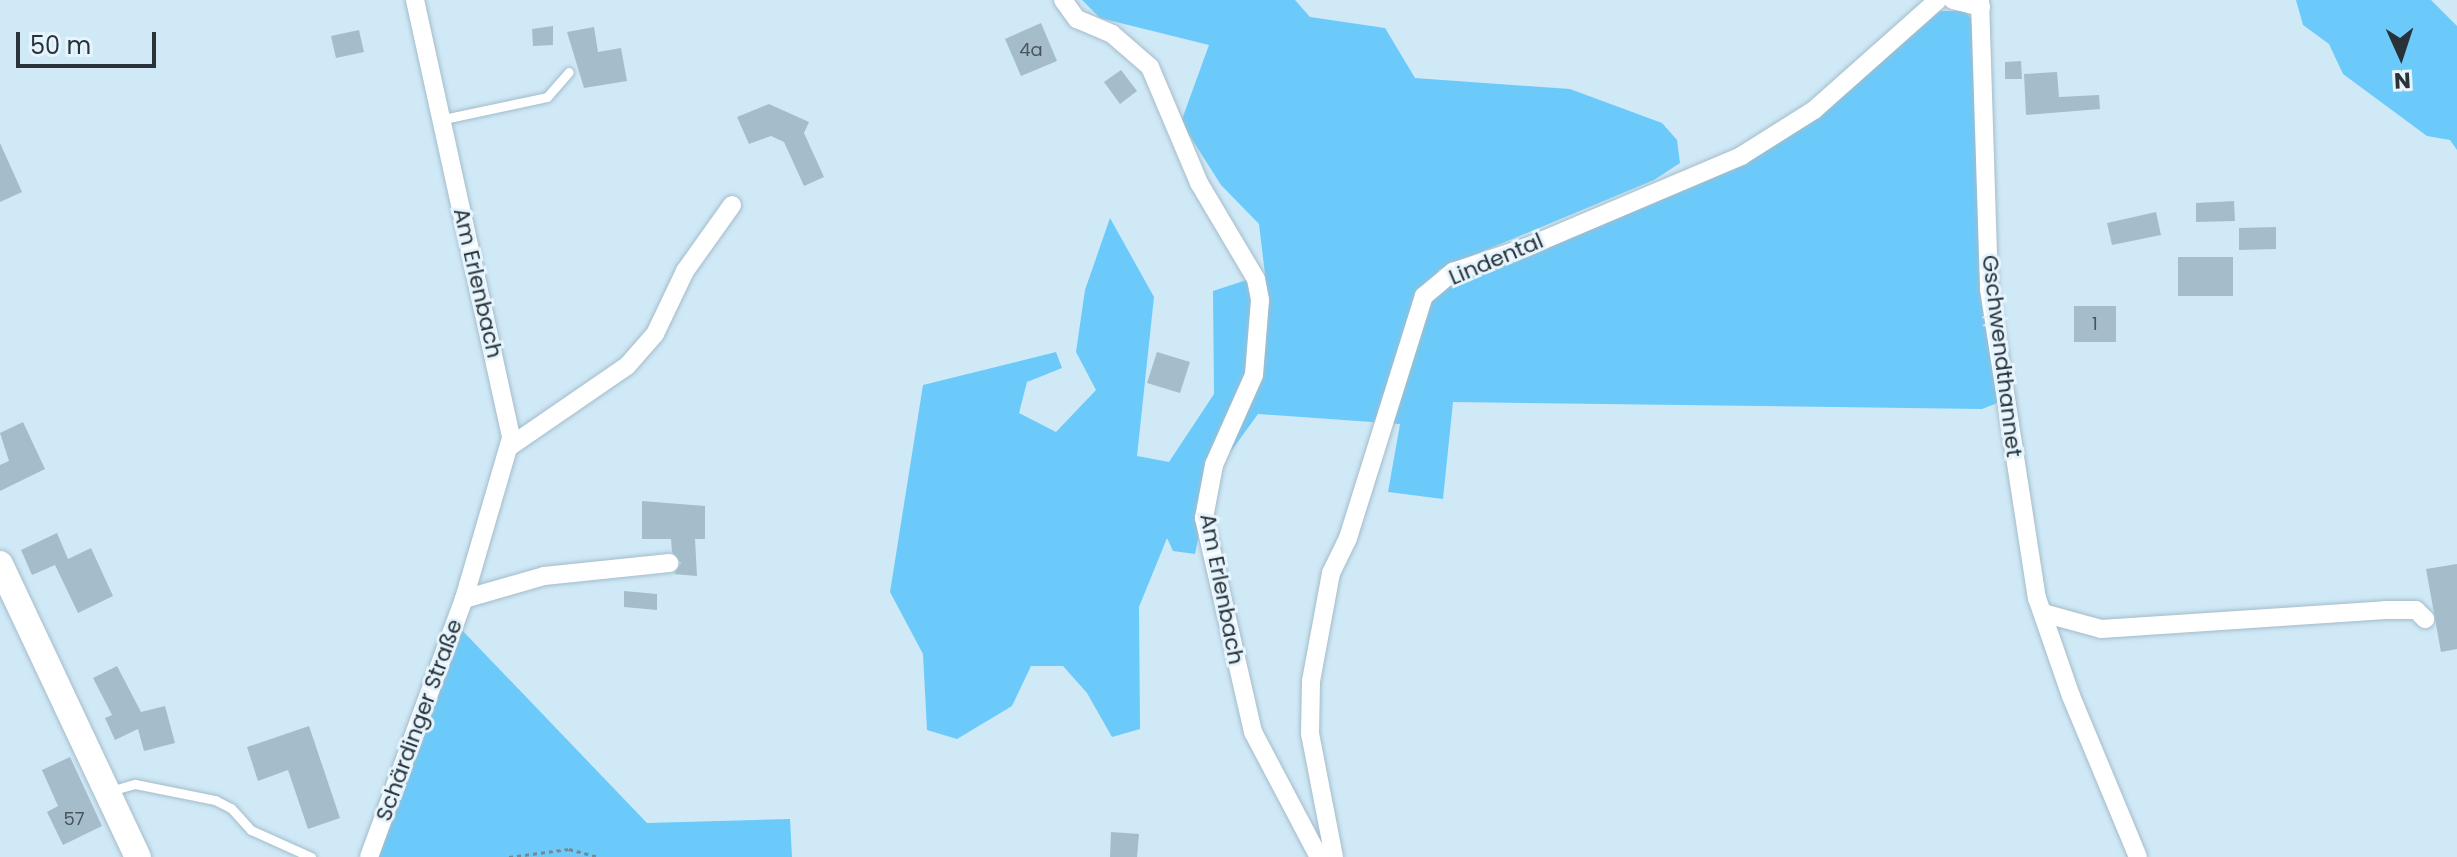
<!DOCTYPE html>
<meta charset="utf-8">
<style>
body{margin:0}
#map{position:relative;width:2457px;height:857px;overflow:hidden;background:#d0e9f7;font-family:Poppins,sans-serif}
div>[style]{position:absolute}
[style*='--x']{left:calc(var(--x)*1px);top:calc(var(--y)*1px);width:calc(var(--w)*1px);rotate:calc(var(--a)*1deg)}
.green>*{inset:0;background:#6bcafa}
.building>*{inset:0;background:#a5bdcb}
.path>*{height:3px;margin-top:-1.5px;transform-origin:0;background:repeating-linear-gradient(90deg,#778891 0 4px,transparent 0 8px)}
.roads{filter:drop-shadow(0 0 2px #a4bcca) drop-shadow(0 0 2px #a4bcca)}
.lane>*{height:9px;margin:-4.5px;padding:0 4.5px;transform-origin:4.5px;border-radius:4.5px;background:#fff}
.street>*{height:18px;margin:-9px;padding:0 9px;transform-origin:9px;border-radius:9px;background:#fff}
.secondary>*{height:26px;margin:-13px;padding:0 13px;transform-origin:13px;border-radius:13px;background:#fff}
span{translate:-50% -50%;white-space:nowrap;text-align:center;line-height:1.15;-webkit-text-stroke:6px #e5f4fd;paint-order:stroke}
.number-label{font-size:18px;color:#48555d}
.number-label span{-webkit-text-stroke-width:0}
.street-label{font-size:22px;color:#293238}
.north{position:absolute;left:2361px;top:16px;width:80px;height:80px;-webkit-text-stroke:6px #e5f4fd;paint-order:stroke;rotate:177deg;font-size:22px;font-weight:700;line-height:32px;text-align:center;color:#293238}
.north::after{content:'';display:block;margin:auto;width:28px;height:36px;background:#293238;clip-path:polygon(50% 0,100% 100%,50% 72%,0 100%)}
.scale{position:absolute;left:16px;top:32px;width:140px;height:36px;box-sizing:border-box;border:4px solid #293238;border-top:0;padding-left:10px;font-size:24px;line-height:28px;white-space:nowrap;color:#293238;-webkit-text-stroke:6px #e5f4fd;paint-order:stroke}
</style>
<div id="map">
<div class="green">
<div style="clip-path:polygon(1082px 0,1295px 0,1310px 17px,1385px 28px,1415px 78px,1570px 89px,1662px 123px,1677px 140px,1680px 163px,1654px 180px,1438px 270px,1450px 286px,1744px 164px,1819px 117px,1940px 11px,1965px 11px,1975px 23px,2000px 402px,1982px 409px,1453px 402px,1443px 499px,1388px 492px,1400px 424px,1258px 414px,1210px 480px,1195px 554px,1173px 551px,1167px 538px,1139px 607px,1140px 729px,1112px 737px,1087px 693px,1063px 666px,1031px 666px,1012px 706px,957px 739px,927px 730px,923px 654px,890px 592px,923px 385px,1056px 352px,1062px 368px,1027px 382px,1019px 413px,1056px 432px,1096px 390px,1076px 352px,1085px 290px,1110px 218px,1154px 297px,1137px 456px,1169px 462px,1214px 394px,1213px 291px,1265px 274px,1259px 224px,1221px 185px,1181px 122px,1209px 45px,1100px 18px)"></div>
<div style="clip-path:polygon(2296px 0,2431px 0,2457px 26px,2457px 150px,2450px 140px,2427px 136px,2343px 74px,2329px 44px,2303px 25px)"></div>
<div style="clip-path:polygon(458px 626px,647px 823px,790px 819px,792px 857px,377px 857px)"></div>
</div>
<div class="building">
<div style="clip-path:polygon(1041px 23px,1057px 61px,1021px 76px,1005px 39px)"></div>
<div style="clip-path:polygon(553px 26px,553px 45px,533px 46px,532px 29px)"></div>
<div style="clip-path:polygon(594px 27px,598px 52px,621px 48px,627px 81px,584px 88px,567px 32px)"></div>
<div style="clip-path:polygon(359px 30px,364px 52px,336px 58px,331px 36px)"></div>
<div style="clip-path:polygon(2021px 61px,2022px 79px,2005px 79px,2005px 62px)"></div>
<div style="clip-path:polygon(1121px 70px,1137px 91px,1120px 104px,1104px 82px)"></div>
<div style="clip-path:polygon(2057px 72px,2059px 97px,2099px 95px,2100px 109px,2026px 115px,2024px 74px)"></div>
<div style="clip-path:polygon(769px 104px,809px 122px,804px 133px,824px 177px,804px 186px,784px 142px,771px 136px,749px 144px,737px 117px)"></div>
<div style="clip-path:polygon(0 143px,22px 192px,0 202px)"></div>
<div style="clip-path:polygon(2234px 201px,2235px 221px,2196px 222px,2196px 203px)"></div>
<div style="clip-path:polygon(2156px 212px,2161px 235px,2112px 245px,2107px 223px)"></div>
<div style="clip-path:polygon(2276px 227px,2276px 249px,2239px 250px,2239px 228px)"></div>
<div style="clip-path:polygon(2178px 257px,2233px 257px,2233px 296px,2178px 296px)"></div>
<div style="clip-path:polygon(2074px 306px,2116px 306px,2116px 342px,2074px 342px)"></div>
<div style="clip-path:polygon(1157px 352px,1190px 362px,1180px 393px,1147px 383px)"></div>
<div style="clip-path:polygon(23px 422px,45px 469px,0 491px,0 465px,9px 461px,0 433px)"></div>
<div style="clip-path:polygon(642px 501px,705px 506px,705px 539px,695px 539px,697px 576px,674px 574px,681px 563px,672px 552px,671px 539px,642px 539px)"></div>
<div style="clip-path:polygon(57px 533px,68px 559px,91px 548px,113px 596px,78px 613px,55px 565px,32px 575px,21px 550px)"></div>
<div style="clip-path:polygon(2457px 564px,2457px 649px,2441px 652px,2426px 569px)"></div>
<div style="clip-path:polygon(624px 591px,657px 594px,657px 610px,624px 607px)"></div>
<div style="clip-path:polygon(117px 666px,141px 712px,165px 706px,175px 743px,144px 751px,138px 729px,115px 740px,105px 718px,112px 715px,93px 678px)"></div>
<div style="clip-path:polygon(309px 726px,340px 818px,308px 829px,288px 770px,258px 781px,247px 747px)"></div>
<div style="clip-path:polygon(70px 757px,102px 826px,63px 845px,47px 812px,58px 806px,42px 770px)"></div>
<div style="clip-path:polygon(1111px 832px,1139px 834px,1137px 857px,1110px 857px)"></div>
</div>
<div class="path">
<div style="--x:509;--y:857;--w:61;--a:-7.6"></div>
<div style="--x:569;--y:849;--w:31;--a:15"></div>
</div>
<div class="roads">
<div class="lane">
<div style="--x:439;--y:120;--w:110;--a:-12"></div>
<div style="--x:547;--y:97;--w:33;--a:-49"></div>
<div style="--x:110;--y:791;--w:26;--a:-16"></div>
<div style="--x:135;--y:784;--w:82;--a:11.3"></div>
<div style="--x:215;--y:800;--w:18;--a:27"></div>
<div style="--x:231;--y:808;--w:30;--a:48"></div>
<div style="--x:251;--y:830;--w:66;--a:24.2"></div>
</div>
<div class="street">
<div style="--x:415;--y:0;--w:448;--a:77.6"></div>
<div style="--x:511;--y:438;--w:168;--a:106.3"></div>
<div style="--x:1063;--y:0;--w:24;--a:54"></div>
<div style="--x:1077;--y:19;--w:38;--a:23"></div>
<div style="--x:1112;--y:34;--w:50;--a:41"></div>
<div style="--x:1150;--y:67;--w:126;--a:67.1"></div>
<div style="--x:1199;--y:183;--w:112;--a:59.3"></div>
<div style="--x:1256;--y:279;--w:21;--a:79"></div>
<div style="--x:1260;--y:300;--w:75;--a:94.6"></div>
<div style="--x:1254;--y:375;--w:98;--a:114"></div>
<div style="--x:1214;--y:465;--w:54;--a:100.7"></div>
<div style="--x:1204;--y:518;--w:220;--a:77.1"></div>
<div style="--x:1253;--y:732;--w:141;--a:62.2"></div>
<div style="--x:1953;--y:0;--w:29;--a:14"></div>
<div style="--x:1980;--y:0;--w:289;--a:88.2"></div>
<div style="--x:1989;--y:289;--w:313;--a:81.2"></div>
<div style="--x:2037;--y:598;--w:104;--a:70.9"></div>
<div style="--x:2071;--y:696;--w:174;--a:67.4"></div>
<div style="--x:509;--y:447;--w:143;--a:-34.5"></div>
<div style="--x:627;--y:366;--w:43;--a:-48.8"></div>
<div style="--x:655;--y:334;--w:70;--a:-64.5"></div>
<div style="--x:685;--y:271;--w:81;--a:-54.5"></div>
<div style="--x:2043;--y:613;--w:60;--a:15.4"></div>
<div style="--x:2101;--y:629;--w:285;--a:-3.8"></div>
<div style="--x:2385;--y:610;--w:31;--a:0"></div>
<div style="--x:2416;--y:610;--w:13;--a:45"></div>
<div style="--x:369;--y:857;--w:275;--a:-69.8"></div>
<div style="--x:464;--y:599;--w:83;--a:-16"></div>
<div style="--x:544;--y:576;--w:126;--a:-5.9"></div>
<div style="--x:1334;--y:857;--w:125;--a:-101"></div>
<div style="--x:1310;--y:734;--w:53;--a:-88.9"></div>
<div style="--x:1311;--y:681;--w:110;--a:-79.5"></div>
<div style="--x:1331;--y:573;--w:39;--a:-64"></div>
<div style="--x:1348;--y:538;--w:254;--a:-72.6"></div>
<div style="--x:1424;--y:296;--w:38;--a:-40"></div>
<div style="--x:1453;--y:272;--w:78;--a:-18.7"></div>
<div style="--x:1527;--y:247;--w:233;--a:-23"></div>
<div style="--x:1741;--y:156;--w:86;--a:-32.2"></div>
<div style="--x:1814;--y:110;--w:166;--a:-41.6"></div>
</div>
<div class="secondary">
<div style="--x:0;--y:564;--w:324;--a:64.8"></div>
</div>
</div>
<div class="number-label">
<span style="left:1031px;top:50px">4a</span>
<span style="left:2095px;top:324px">1</span>
<span style="left:74px;top:819px">57</span>
</div>
<div class="street-label">
<span style="left:1496px;top:259px;rotate:-23deg">Lindental</span>
<span style="left:478px;top:283px;rotate:77deg">Am Erlenbach</span>
<span style="left:2002px;top:356px;rotate:83deg">Gschwendthannet</span>
<span style="left:1222px;top:589px;rotate:79deg">Am Erlenbach</span>
<span style="left:419px;top:720px;rotate:-70deg">Schärdinger Straße</span>
</div>
<div class="north">N</div>
<div class="scale">50 m</div>
</div>
